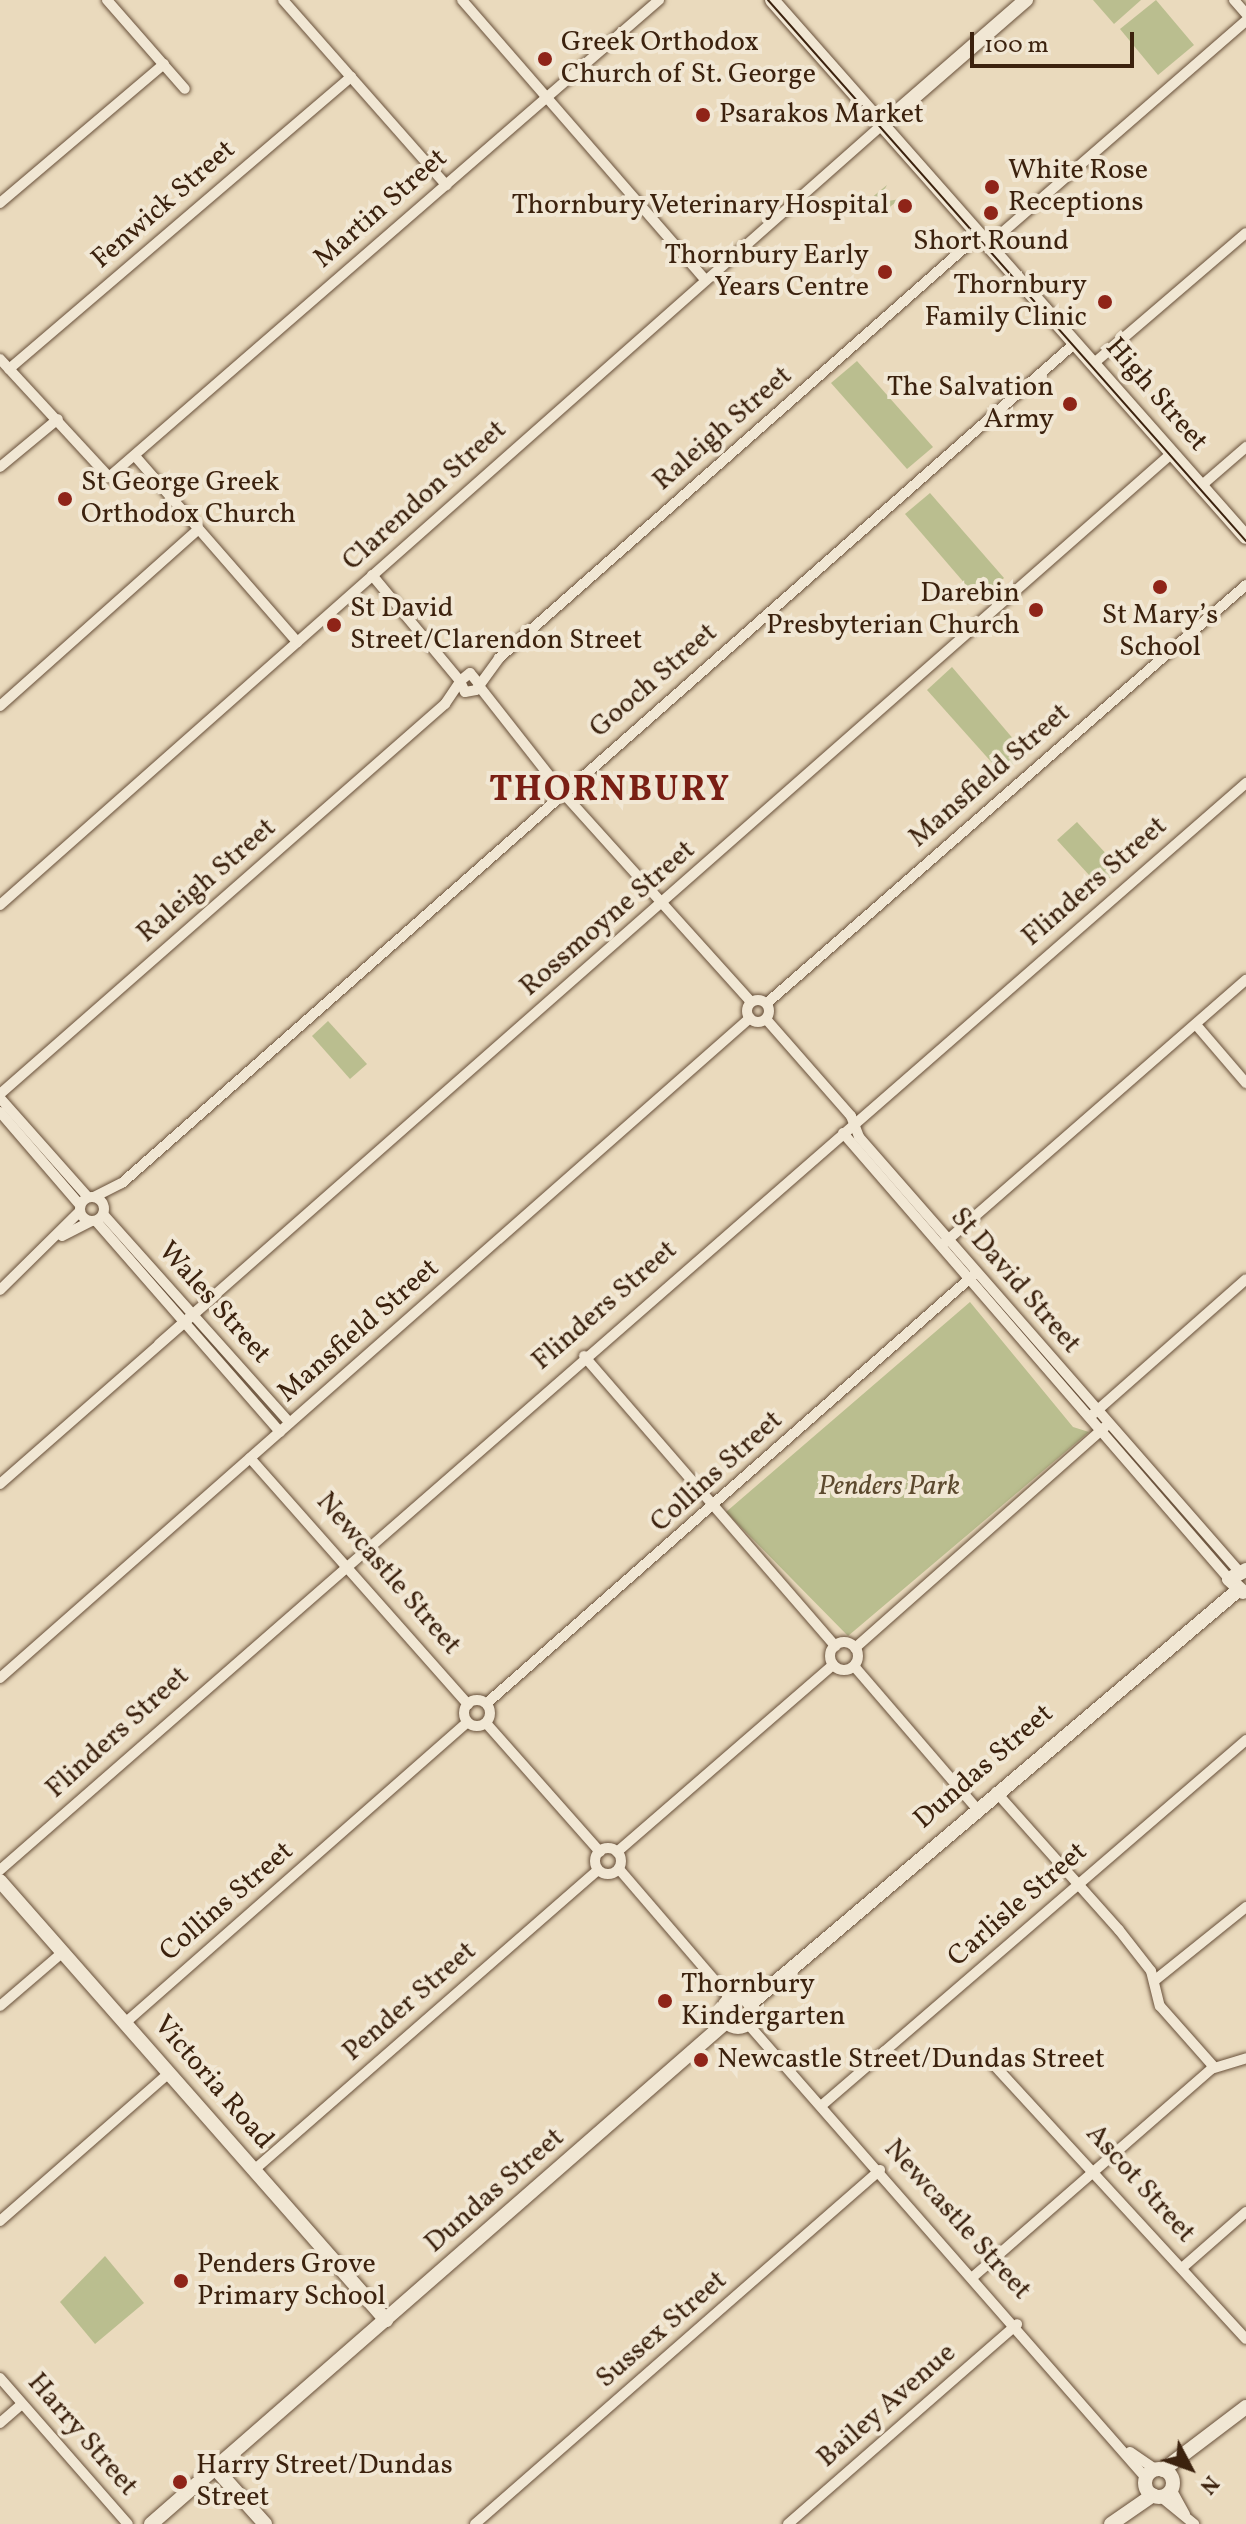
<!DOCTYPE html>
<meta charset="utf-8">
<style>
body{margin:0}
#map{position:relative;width:1246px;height:2524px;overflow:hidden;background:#eadabd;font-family:Vollkorn,serif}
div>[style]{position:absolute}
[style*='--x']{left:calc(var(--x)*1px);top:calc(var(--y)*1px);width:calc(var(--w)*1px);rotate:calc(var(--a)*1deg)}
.green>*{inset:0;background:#babe8f}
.roads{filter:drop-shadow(0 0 2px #68503a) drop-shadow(0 0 2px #68503a)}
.street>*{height:10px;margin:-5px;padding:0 5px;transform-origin:5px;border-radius:5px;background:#f1e7d4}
.street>.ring{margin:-5px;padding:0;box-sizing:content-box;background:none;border:10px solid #f1e7d4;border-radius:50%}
.secondary>*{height:14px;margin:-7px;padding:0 7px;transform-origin:7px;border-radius:7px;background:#f1e7d4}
.secondary>.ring{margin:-7px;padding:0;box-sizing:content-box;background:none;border:14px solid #f1e7d4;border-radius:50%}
.tram>*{height:2px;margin:-1px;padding:0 1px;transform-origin:1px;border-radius:1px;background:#3c220e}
.dots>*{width:22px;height:22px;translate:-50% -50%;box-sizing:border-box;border:4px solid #f1e7d4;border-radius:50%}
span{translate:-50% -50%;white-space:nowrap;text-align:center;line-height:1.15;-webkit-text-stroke:8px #f1e7d4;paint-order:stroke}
.poi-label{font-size:28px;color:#3c220e}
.left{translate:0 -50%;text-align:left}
.right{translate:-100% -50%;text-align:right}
.street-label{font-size:28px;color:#3c220e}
.park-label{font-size:28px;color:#5c492e;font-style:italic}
.district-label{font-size:36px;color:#7a1f14;font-weight:700;letter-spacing:2px}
.north{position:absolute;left:1150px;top:2428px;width:80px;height:80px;-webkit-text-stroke:6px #f1e7d4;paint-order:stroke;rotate:131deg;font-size:22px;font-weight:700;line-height:32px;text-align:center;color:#3c220e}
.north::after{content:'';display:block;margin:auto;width:28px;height:36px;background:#3c220e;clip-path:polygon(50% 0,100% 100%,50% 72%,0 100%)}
.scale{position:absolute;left:970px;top:32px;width:164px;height:36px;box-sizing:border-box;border:4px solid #3c220e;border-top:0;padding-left:10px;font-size:24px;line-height:28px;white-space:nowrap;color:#3c220e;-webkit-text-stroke:6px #f1e7d4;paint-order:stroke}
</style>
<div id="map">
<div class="green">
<div style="clip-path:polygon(1093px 0,1141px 0,1114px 24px)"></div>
<div style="clip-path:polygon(1156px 0,1194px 45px,1158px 75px,1120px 29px)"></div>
<div style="clip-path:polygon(887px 185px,882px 194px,888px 201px,900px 199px,882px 213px,870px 199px)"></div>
<div style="clip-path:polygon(857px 361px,933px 447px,907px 469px,831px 383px)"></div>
<div style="clip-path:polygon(930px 493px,1004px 578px,979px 600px,905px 514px)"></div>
<div style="clip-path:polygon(952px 667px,1026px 754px,1002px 774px,927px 690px)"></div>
<div style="clip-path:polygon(1077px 822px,1120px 869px,1100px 887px,1057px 840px)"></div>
<div style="clip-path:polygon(328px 1021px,367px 1064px,350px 1079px,312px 1036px)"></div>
<div style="clip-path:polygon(970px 1302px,1073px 1427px,1089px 1432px,848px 1636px,726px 1512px)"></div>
<div style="clip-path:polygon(105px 2256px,144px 2303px,95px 2344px,60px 2302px)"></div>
</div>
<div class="roads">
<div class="street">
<div style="--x:107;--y:0;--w:118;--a:48.8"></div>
<div style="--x:283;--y:0;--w:247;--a:48.6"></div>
<div style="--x:462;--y:0;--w:371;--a:49"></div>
<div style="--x:1234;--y:0;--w:18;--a:49"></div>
<div style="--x:0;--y:203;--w:215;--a:-40.3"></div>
<div style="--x:988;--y:245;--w:342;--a:-41"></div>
<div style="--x:0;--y:359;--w:161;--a:47.3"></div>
<div style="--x:109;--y:477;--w:728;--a:-40.93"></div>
<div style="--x:1093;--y:364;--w:201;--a:-40.6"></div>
<div style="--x:9;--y:369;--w:450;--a:-40.5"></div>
<div style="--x:135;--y:456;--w:247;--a:48.9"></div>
<div style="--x:0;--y:467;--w:75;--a:-39.6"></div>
<div style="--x:1201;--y:486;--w:60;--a:-40.9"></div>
<div style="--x:372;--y:575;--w:138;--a:50.3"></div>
<div style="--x:479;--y:684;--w:14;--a:-129"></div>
<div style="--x:470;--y:673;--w:13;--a:141"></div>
<div style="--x:460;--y:681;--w:12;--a:66"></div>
<div style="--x:465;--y:692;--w:11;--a:-10"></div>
<div style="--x:476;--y:690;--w:39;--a:-54"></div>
<div style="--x:499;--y:658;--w:640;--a:-41.39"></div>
<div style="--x:479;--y:686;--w:136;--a:51.9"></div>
<div style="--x:563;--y:793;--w:281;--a:48"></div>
<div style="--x:0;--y:706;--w:266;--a:-41.7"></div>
<div style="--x:0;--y:905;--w:1177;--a:-41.49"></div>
<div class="ring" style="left:747px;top:1000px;width:12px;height:12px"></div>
<div style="--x:767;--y:1003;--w:636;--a:-41.11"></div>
<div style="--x:766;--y:1019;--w:129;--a:48.8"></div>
<div style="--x:851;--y:1116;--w:22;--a:69"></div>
<div style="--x:859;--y:1137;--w:574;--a:48.81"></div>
<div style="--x:1198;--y:1027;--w:74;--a:49.4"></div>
<div style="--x:0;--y:1094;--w:592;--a:-41.23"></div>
<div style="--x:445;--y:704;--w:25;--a:-56"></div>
<div style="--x:0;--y:1098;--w:132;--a:48.4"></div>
<div style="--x:0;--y:1112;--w:123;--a:49.3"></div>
<div style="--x:843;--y:1133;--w:590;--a:49.12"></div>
<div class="ring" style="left:80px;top:1197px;width:14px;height:14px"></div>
<div style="--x:94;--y:1197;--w:31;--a:-27"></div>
<div style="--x:122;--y:1183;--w:1270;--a:-41.39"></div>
<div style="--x:103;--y:1214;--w:280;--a:48.2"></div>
<div style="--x:96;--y:1221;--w:280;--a:48.9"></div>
<div style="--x:62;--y:1236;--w:33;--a:-27"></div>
<div style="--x:943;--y:1244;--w:402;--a:-41.1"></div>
<div style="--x:0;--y:1290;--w:112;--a:-44.6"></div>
<div style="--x:159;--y:1344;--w:1349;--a:-41.33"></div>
<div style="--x:584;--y:1356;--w:384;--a:49.1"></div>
<div style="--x:1092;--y:1415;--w:205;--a:-41.4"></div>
<div style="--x:250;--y:1458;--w:329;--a:48.5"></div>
<div style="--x:0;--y:1484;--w:288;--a:-41.2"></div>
<div class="ring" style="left:830px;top:1642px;width:18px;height:18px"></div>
<div style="--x:855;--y:1648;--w:334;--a:-41.5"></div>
<div style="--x:854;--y:1666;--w:187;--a:49.3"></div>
<div style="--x:0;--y:1678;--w:999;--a:-41.35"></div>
<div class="ring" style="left:464px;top:1700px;width:16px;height:16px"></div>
<div style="--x:487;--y:1703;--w:651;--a:-41.33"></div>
<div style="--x:486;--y:1723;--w:172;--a:48.5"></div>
<div style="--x:996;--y:1792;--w:185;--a:48.3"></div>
<div style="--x:1119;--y:1930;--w:52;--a:52"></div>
<div style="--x:1151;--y:1971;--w:36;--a:76"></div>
<div style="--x:1160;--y:2006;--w:81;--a:48.5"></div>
<div class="ring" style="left:595px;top:1848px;width:16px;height:16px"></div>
<div style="--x:617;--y:1852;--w:286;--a:-40.9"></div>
<div style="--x:619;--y:1869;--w:172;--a:49.3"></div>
<div style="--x:0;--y:1870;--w:1654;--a:-41.1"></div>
<div style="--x:1154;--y:1981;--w:118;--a:-38.8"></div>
<div style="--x:0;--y:2006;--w:83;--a:-40.6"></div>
<div style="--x:125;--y:2023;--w:456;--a:-41.3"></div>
<div style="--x:748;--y:2024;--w:604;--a:48.76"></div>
<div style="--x:994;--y:2065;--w:372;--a:47.4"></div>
<div style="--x:821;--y:2106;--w:561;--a:-40.73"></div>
<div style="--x:254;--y:2170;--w:456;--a:-41.1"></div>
<div style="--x:0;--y:2221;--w:225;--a:-41.2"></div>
<div style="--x:1182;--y:2268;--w:85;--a:-41.2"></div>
<div style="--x:974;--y:2276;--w:315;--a:-41.1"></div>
<div style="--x:1211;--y:2069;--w:37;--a:-17"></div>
<div style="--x:0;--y:2378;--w:194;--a:48.8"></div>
<div style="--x:0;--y:2423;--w:29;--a:-41"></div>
<div style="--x:1130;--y:2452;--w:30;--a:34"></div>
<div style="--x:1171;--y:2489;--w:29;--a:61"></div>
<div style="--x:1161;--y:2497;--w:43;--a:39.3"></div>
<div style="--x:475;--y:2524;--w:538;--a:-41.16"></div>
<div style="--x:788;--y:2524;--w:304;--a:-41.1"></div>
</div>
<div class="secondary">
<div style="--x:772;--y:0;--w:716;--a:48.57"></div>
<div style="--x:882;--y:125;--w:191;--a:-41"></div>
<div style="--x:1243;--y:1592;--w:19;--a:-137"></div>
<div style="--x:1229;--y:1579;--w:19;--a:-28"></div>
<div style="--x:0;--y:1881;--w:585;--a:48.68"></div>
<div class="ring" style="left:723px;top:1997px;width:16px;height:16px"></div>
<div style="--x:750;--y:2004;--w:639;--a:-40.3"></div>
<div style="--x:215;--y:2468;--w:75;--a:48.2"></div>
<div class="ring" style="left:1145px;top:2469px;width:14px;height:14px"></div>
<div style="--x:1163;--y:2470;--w:104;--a:-37.2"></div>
<div style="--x:151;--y:2524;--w:763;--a:-41.12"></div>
<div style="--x:1111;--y:2524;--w:51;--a:-34.6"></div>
</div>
</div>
<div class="tram">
<div style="--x:768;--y:0;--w:722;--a:48.54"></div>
</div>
<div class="dots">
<div style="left:545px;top:59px;background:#8f2418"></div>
<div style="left:703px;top:115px;background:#8f2418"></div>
<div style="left:992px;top:187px;background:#8f2418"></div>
<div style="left:905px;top:206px;background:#8f2418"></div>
<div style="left:991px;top:213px;background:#8f2418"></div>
<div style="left:885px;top:272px;background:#8f2418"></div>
<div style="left:1105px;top:302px;background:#8f2418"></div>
<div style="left:1070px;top:404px;background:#8f2418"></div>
<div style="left:65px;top:499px;background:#8f2418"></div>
<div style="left:1160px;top:587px;background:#8f2418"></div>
<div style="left:1036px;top:610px;background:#8f2418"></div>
<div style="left:334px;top:625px;background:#8f2418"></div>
<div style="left:665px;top:2001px;background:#8f2418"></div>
<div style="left:701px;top:2060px;background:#8f2418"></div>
<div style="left:181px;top:2281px;background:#8f2418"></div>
<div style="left:180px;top:2482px;background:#8f2418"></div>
</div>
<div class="poi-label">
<span class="left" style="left:561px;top:59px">Greek Orthodox<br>Church of St. George</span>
<span class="left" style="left:719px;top:115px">Psarakos Market</span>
<span class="left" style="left:1008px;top:187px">White Rose<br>Receptions</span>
<span class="right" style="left:889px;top:206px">Thornbury Veterinary Hospital</span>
<span style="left:991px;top:242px">Short Round</span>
<span class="right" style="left:869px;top:272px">Thornbury Early<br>Years Centre</span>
<span class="right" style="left:1087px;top:302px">Thornbury<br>Family Clinic</span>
<span class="right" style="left:1054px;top:404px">The Salvation<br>Army</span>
<span class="left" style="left:81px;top:499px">St George Greek<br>Orthodox Church</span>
<span class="right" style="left:1020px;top:610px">Darebin<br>Presbyterian Church</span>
<span class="left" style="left:350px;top:625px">St David<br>Street/Clarendon Street</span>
<span style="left:1160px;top:632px">St Mary’s<br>School</span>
<span class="left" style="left:681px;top:2001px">Thornbury<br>Kindergarten</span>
<span class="left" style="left:717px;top:2060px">Newcastle Street/Dundas Street</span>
<span class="left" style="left:197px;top:2281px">Penders Grove<br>Primary School</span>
<span class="left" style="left:196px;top:2482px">Harry Street/Dundas<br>Street</span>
</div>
<div class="street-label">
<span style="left:164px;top:205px;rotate:-41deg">Fenwick Street</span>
<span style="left:381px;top:209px;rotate:-41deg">Martin Street</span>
<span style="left:1156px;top:395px;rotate:49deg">High Street</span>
<span style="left:723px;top:429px;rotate:-41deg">Raleigh Street</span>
<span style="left:425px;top:496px;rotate:-42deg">Clarendon Street</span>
<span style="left:654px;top:681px;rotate:-41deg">Gooch Street</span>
<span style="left:990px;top:776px;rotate:-41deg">Mansfield Street</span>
<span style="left:207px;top:881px;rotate:-41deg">Raleigh Street</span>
<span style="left:1095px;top:882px;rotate:-41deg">Flinders Street</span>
<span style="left:608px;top:919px;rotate:-41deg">Rossmoyne Street</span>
<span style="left:1015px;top:1281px;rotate:49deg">St David Street</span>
<span style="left:214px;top:1303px;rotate:48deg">Wales Street</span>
<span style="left:605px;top:1306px;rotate:-41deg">Flinders Street</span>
<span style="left:359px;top:1331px;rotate:-41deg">Mansfield Street</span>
<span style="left:717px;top:1472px;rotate:-42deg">Collins Street</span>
<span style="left:388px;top:1574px;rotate:49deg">Newcastle Street</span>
<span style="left:118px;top:1733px;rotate:-42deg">Flinders Street</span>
<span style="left:984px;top:1767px;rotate:-41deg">Dundas Street</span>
<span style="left:227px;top:1902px;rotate:-41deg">Collins Street</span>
<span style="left:1018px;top:1905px;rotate:-41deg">Carlisle Street</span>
<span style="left:410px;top:2002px;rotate:-41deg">Pender Street</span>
<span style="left:213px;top:2083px;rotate:49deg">Victoria Road</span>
<span style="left:1140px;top:2184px;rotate:48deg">Ascot Street</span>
<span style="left:495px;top:2191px;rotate:-41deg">Dundas Street</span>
<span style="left:957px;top:2220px;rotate:48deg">Newcastle Street</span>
<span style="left:662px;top:2330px;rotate:-41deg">Sussex Street</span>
<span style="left:887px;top:2406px;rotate:-41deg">Bailey Avenue</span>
<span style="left:82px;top:2435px;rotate:49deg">Harry Street</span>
</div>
<div class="park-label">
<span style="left:889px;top:1487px">Penders Park</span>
</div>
<div class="district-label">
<span style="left:610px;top:792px">THORNBURY</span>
</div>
<div class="north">N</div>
<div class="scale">100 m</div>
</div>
